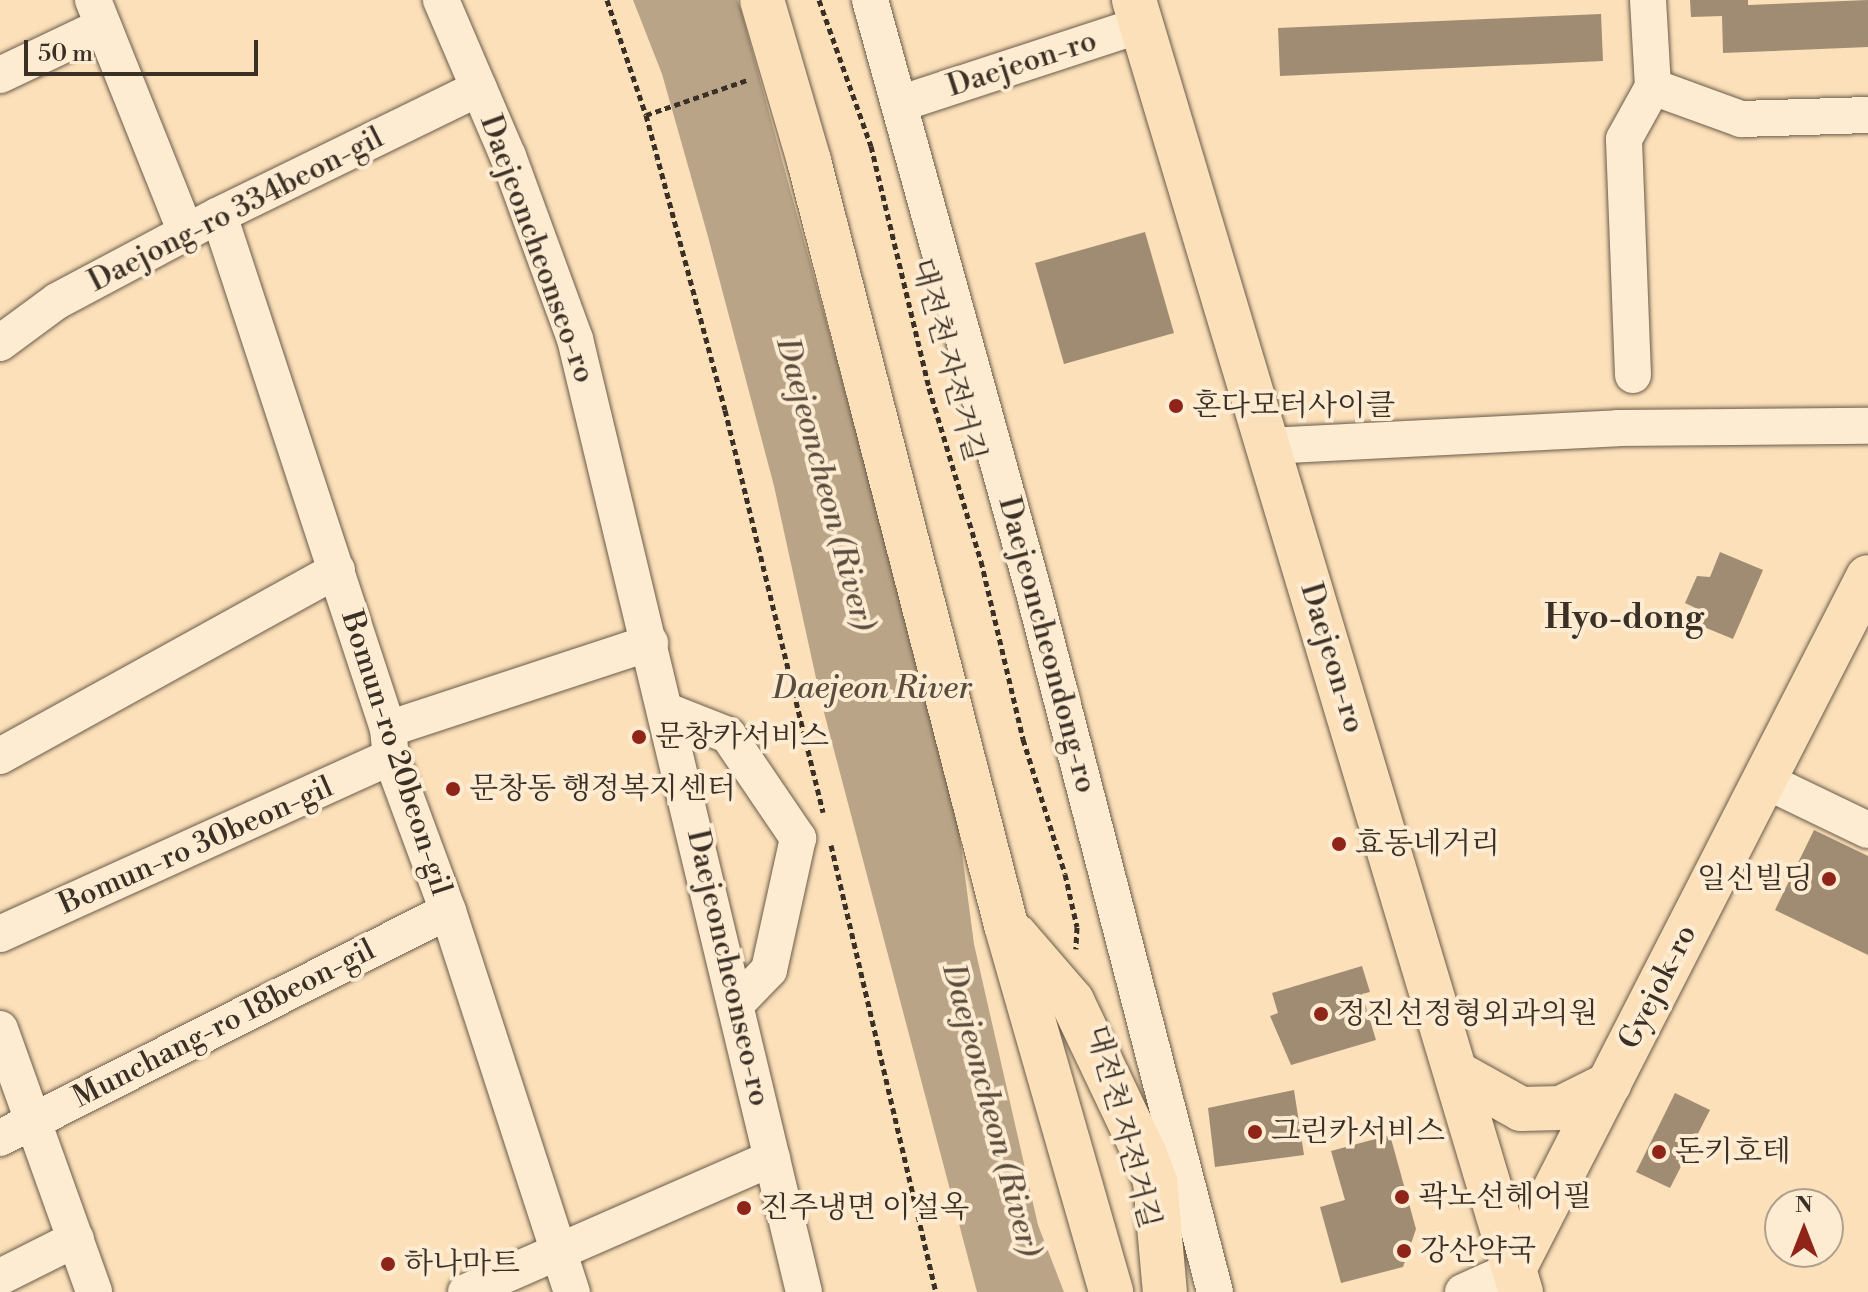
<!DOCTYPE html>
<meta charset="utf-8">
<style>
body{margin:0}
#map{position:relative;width:1868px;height:1292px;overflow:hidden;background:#fce0b9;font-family:"Libre Bodoni","Noto Serif KR",serif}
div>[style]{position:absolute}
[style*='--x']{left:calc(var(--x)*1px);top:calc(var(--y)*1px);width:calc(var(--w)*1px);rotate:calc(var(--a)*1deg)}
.water>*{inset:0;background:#baa487}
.building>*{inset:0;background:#9f8c72}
.path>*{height:5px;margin-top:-2.5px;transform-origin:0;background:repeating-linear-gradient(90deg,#3a3026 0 6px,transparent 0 10px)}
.roads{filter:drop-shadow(0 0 2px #6a5c4b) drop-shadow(0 0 2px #6a5c4b)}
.minor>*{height:36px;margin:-18px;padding:0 18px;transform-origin:18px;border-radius:18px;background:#fdebd2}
.major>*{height:44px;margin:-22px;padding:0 22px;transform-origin:22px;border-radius:22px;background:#fce0b9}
.dots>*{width:22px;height:22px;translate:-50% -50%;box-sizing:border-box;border:4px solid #fdebd2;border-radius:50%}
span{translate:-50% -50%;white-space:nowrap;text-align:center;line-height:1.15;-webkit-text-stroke:8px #fdebd2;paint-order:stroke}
.street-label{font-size:30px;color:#3a3026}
.poi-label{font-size:30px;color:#3a3026}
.left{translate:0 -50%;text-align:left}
.right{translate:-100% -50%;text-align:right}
.water-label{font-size:32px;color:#5a4d3e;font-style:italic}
.quarter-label{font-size:34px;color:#3a3026;font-weight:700}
.north{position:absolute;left:1764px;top:1188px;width:80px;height:80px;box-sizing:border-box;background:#fdebd2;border:2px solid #afa08d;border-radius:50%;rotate:0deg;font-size:22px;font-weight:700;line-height:32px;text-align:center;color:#3a3026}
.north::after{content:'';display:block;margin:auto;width:28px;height:36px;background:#8f2418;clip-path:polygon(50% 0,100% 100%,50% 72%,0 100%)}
.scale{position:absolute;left:24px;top:40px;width:234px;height:36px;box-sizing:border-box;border:4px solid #3a3026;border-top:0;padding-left:10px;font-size:24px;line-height:28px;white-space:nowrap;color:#3a3026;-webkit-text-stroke:6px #fdebd2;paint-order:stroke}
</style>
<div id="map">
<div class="water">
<div style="clip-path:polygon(633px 0,737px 0,741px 10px,953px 785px,974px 944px,1038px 1225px,1064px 1292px,977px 1292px,821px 701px,774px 486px,707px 233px,662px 74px)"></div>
</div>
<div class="building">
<div style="clip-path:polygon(1690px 0,1748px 0,1748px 5px,1868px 0,1868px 47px,1723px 53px,1722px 16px,1691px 17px)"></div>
<div style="clip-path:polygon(1601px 14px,1603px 61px,1280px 76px,1278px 28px)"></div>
<div style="clip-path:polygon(1145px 232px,1174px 333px,1064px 364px,1035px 263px)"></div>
<div style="clip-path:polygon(1720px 552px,1763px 570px,1733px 639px,1699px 625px,1704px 612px,1685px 603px,1697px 576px,1710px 577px)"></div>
<div style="clip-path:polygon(1814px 830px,1868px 856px,1868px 955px,1775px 910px)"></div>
<div style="clip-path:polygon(1362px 966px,1370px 992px,1362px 994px,1376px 1040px,1291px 1065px,1270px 1016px,1278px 1013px,1272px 993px)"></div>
<div style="clip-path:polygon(1294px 1090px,1304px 1155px,1215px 1167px,1208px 1108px)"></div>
<div style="clip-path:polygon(1675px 1093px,1710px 1110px,1670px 1188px,1636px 1172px)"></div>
<div style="clip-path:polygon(1390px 1135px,1416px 1229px,1403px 1267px,1341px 1283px,1320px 1207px,1345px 1200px,1331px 1151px)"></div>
</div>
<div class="path">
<div style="--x:607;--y:0;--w:121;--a:71.3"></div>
<div style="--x:646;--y:115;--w:305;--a:75"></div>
<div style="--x:725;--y:410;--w:414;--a:76.3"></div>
<div style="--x:819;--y:0;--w:155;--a:70.4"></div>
<div style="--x:871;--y:146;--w:249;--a:76.5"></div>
<div style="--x:929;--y:388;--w:181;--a:73.3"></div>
<div style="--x:981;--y:561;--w:183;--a:76.7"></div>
<div style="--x:1023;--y:739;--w:141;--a:72.7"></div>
<div style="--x:1065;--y:874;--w:54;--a:77.2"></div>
<div style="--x:1077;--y:927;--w:22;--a:93"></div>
<div style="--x:646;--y:115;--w:107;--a:-19.1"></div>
<div style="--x:831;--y:845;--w:459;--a:76.8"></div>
</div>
<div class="roads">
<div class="minor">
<div style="--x:93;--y:0;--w:251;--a:68.2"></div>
<div style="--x:441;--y:0;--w:170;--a:66.8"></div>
<div style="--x:508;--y:156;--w:195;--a:69.9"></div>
<div style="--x:575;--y:339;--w:980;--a:76.49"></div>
<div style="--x:870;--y:0;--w:615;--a:74.54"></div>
<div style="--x:1034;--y:593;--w:722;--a:75.48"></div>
<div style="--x:1648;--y:0;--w:87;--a:86.7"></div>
<div style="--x:1653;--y:87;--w:94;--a:20"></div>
<div style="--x:1741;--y:119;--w:127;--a:-1.8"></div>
<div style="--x:0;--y:75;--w:114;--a:-25.4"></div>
<div style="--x:902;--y:103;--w:251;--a:-18.1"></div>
<div style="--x:219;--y:215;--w:541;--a:71.8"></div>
<div style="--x:388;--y:729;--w:28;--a:84"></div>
<div style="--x:391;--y:757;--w:164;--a:69.7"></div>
<div style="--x:448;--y:911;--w:401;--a:72"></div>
<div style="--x:0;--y:343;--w:71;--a:-36.4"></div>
<div style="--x:57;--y:301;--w:183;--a:-28"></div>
<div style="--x:219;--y:215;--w:289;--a:-26"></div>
<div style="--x:1633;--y:375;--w:236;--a:-92.2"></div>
<div style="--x:1624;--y:139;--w:60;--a:-60.9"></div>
<div style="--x:1268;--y:446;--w:350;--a:-2.9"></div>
<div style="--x:1618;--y:428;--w:250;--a:-0.5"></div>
<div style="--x:667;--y:711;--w:66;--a:21.5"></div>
<div style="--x:728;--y:735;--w:125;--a:55.8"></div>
<div style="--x:798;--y:838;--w:135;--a:102.4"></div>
<div style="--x:769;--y:970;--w:47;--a:134.1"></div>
<div style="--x:388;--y:729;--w:276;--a:-18.2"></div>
<div style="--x:0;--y:756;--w:385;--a:-28.9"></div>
<div style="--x:1764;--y:780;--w:115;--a:25.7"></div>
<div style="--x:0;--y:934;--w:429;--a:-24.4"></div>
<div style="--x:0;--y:1029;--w:279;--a:70.3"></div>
<div style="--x:0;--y:1138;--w:502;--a:-26.87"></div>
<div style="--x:0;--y:1277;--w:85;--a:-26.6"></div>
<div style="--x:466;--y:1292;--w:334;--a:-23.6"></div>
<div style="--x:1463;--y:1292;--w:56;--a:-24.3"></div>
</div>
<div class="major">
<div style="--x:762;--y:0;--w:168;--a:73.7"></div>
<div style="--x:809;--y:161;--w:789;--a:75.54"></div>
<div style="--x:1006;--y:925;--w:382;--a:74"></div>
<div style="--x:1134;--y:0;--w:1349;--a:73.33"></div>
<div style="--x:1016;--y:936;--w:86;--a:49.3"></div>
<div style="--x:1072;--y:1001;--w:170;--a:64.6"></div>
<div style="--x:1145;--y:1155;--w:28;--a:69"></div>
<div style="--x:1155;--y:1181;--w:111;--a:84.9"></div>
<div style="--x:1460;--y:1075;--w:70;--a:29.1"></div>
<div style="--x:1521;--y:1109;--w:40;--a:-1.4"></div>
<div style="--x:1561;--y:1108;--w:54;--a:-26.6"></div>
<div style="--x:1514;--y:1269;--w:777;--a:-62.91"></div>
</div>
</div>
<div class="dots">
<div style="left:1176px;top:406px;background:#8f2418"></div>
<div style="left:639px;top:737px;background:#8f2418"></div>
<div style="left:453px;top:789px;background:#8f2418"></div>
<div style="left:1339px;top:844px;background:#8f2418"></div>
<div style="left:1829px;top:879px;background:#8f2418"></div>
<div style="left:1321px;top:1014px;background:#8f2418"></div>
<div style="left:1255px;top:1132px;background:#8f2418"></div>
<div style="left:1659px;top:1152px;background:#8f2418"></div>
<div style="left:1402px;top:1197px;background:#8f2418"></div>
<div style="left:744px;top:1208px;background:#8f2418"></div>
<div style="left:1404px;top:1251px;background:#8f2418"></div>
<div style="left:388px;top:1264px;background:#8f2418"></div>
</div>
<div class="street-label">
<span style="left:1022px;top:64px;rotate:-18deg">Daejeon-ro</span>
<span style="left:236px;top:210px;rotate:-27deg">Daejong-ro 334beon-gil</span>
<span style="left:537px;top:249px;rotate:70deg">Daejeoncheonseo-ro</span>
<span style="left:948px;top:360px;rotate:75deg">대전천 자전거길</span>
<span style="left:1047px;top:645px;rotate:75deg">Daejeoncheondong-ro</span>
<span style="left:1332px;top:658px;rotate:73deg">Daejeon-ro</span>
<span style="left:396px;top:753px;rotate:72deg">Bomun-ro 20beon-gil</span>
<span style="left:196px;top:846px;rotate:-24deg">Bomun-ro 30beon-gil</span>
<span style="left:728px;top:968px;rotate:77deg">Daejeoncheonseo-ro</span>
<span style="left:1658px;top:987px;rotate:-63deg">Gyejok-ro</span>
<span style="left:224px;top:1024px;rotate:-27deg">Munchang-ro 18beon-gil</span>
<span style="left:1123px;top:1127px;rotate:75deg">대전천 자전거길</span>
</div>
<div class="poi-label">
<span class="left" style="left:1192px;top:406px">혼다모터사이클</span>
<span class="left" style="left:655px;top:737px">문창카서비스</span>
<span class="left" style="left:469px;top:789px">문창동 행정복지센터</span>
<span class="left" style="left:1355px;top:844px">효동네거리</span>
<span class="right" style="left:1813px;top:879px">일신빌딩</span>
<span class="left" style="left:1337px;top:1014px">정진선정형외과의원</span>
<span class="left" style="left:1271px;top:1132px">그린카서비스</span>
<span class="left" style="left:1675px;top:1152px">돈키호테</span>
<span class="left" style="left:1418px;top:1197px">곽노선헤어필</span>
<span class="left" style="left:760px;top:1208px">진주냉면 이설옥</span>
<span class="left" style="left:1420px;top:1251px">강산약국</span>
<span class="left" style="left:404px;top:1264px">하나마트</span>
</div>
<div class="water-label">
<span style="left:825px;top:484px;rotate:75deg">Daejeoncheon (River)</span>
<span style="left:872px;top:688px">Daejeon River</span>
<span style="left:991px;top:1110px;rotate:75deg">Daejeoncheon (River)</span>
</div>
<div class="quarter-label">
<span style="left:1624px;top:619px">Hyo-dong</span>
</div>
<div class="north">N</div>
<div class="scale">50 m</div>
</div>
